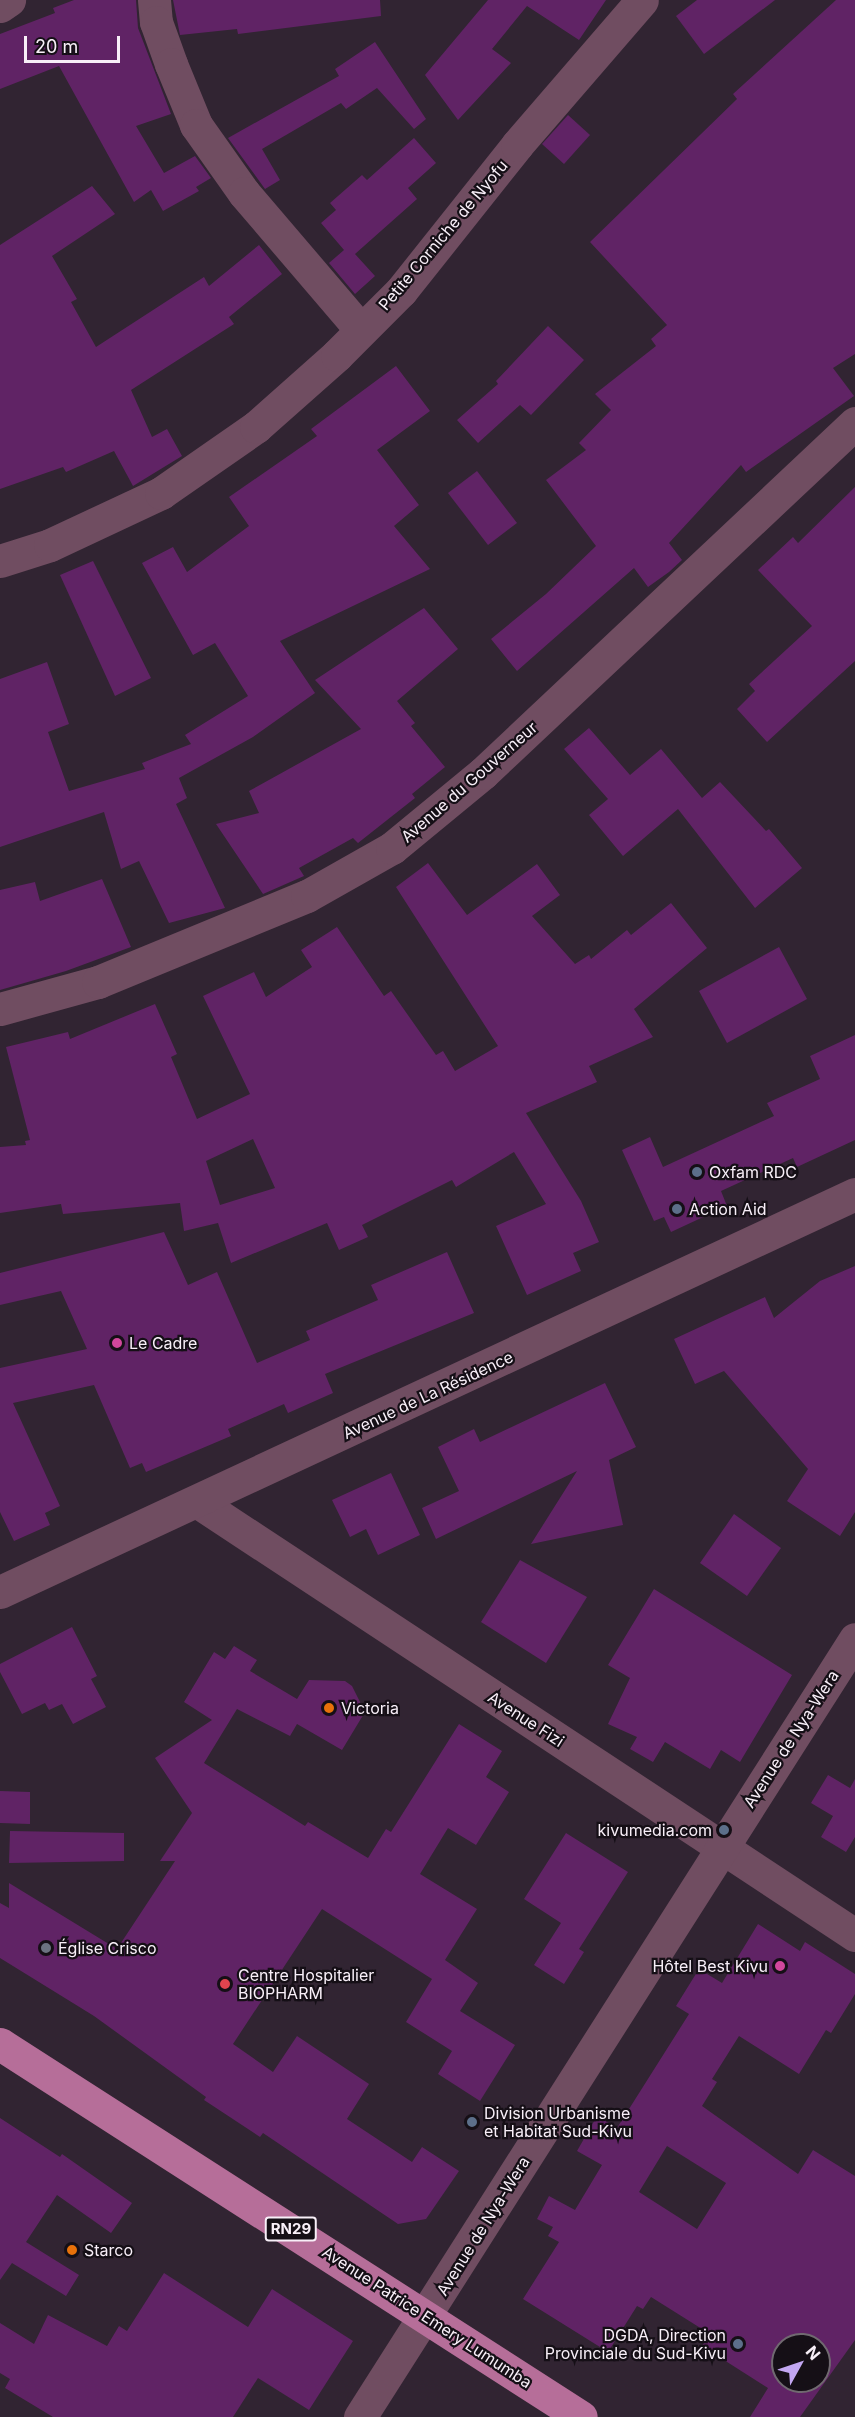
<!DOCTYPE html>
<meta charset="utf-8">
<style>
body{margin:0}
#map{position:relative;width:855px;height:2417px;overflow:hidden;background:#312432;font-family:Inter,sans-serif}
div>[style]{position:absolute}
[style*='--x']{left:calc(var(--x)*1px);top:calc(var(--y)*1px);width:calc(var(--w)*1px);rotate:calc(var(--a)*1deg)}
.building>*{inset:0;background:#602365}
.street>*{height:33px;margin:-16.5px;padding:0 16.5px;transform-origin:16.5px;border-radius:16.5px;background:#704d61}
.primary>*{height:33px;margin:-16.5px;padding:0 16.5px;transform-origin:16.5px;border-radius:16.5px;background:#b66e99}
.dots>*{width:16px;height:16px;translate:-50% -50%;box-sizing:border-box;border:3px solid #150f16;border-radius:50%}
span{translate:-50% -50%;white-space:nowrap;text-align:center;line-height:1.15;-webkit-text-stroke:4.5px #150f16;paint-order:stroke}
.shield-label span{padding:2px 4px;background:#150f16;border:2px solid;border-radius:4px;-webkit-text-stroke-width:0}
.shield-label{font-size:15px;color:#f8eff8;font-weight:700}
.street-label{font-size:16px;color:#f8eff8}
.poi-label{font-size:16px;color:#f8eff8}
.left{translate:0 -50%;text-align:left}
.right{translate:-100% -50%;text-align:right}
.north{position:absolute;left:771px;top:2333px;width:60px;height:60px;box-sizing:border-box;background:#150f16;border:2px solid #706970;border-radius:50%;rotate:50deg;font-size:16px;font-weight:700;line-height:24px;text-align:center;color:#f8eff8}
.north::after{content:'';display:block;margin:auto;width:21px;height:27px;background:#c3a7f2;clip-path:polygon(50% 0,100% 100%,50% 72%,0 100%)}
.scale{position:absolute;left:24px;top:36px;width:96px;height:27px;box-sizing:border-box;border:3px solid #f8eff8;border-top:0;padding-left:8px;font-size:18px;line-height:21px;white-space:nowrap;color:#f8eff8;-webkit-text-stroke:4px #150f16;paint-order:stroke}
</style>
<div id="map">
<div class="building">
<div style="clip-path:polygon(74px 0,136px 0,138px 28px,171px 114px,136px 126px,164px 173px,195px 156px,211px 178px,196px 187px,199px 191px,163px 211px,151px 190px,134px 202px,59px 66px,0 89px,0 34px,55px 13px,53px 8px)"></div>
<div style="clip-path:polygon(173px 0,380px 0,381px 16px,238px 34px,237px 29px,180px 35px)"></div>
<div style="clip-path:polygon(488px 0,606px 0,579px 40px,527px 6px,492px 49px,511px 63px,458px 120px,425px 75px)"></div>
<div style="clip-path:polygon(697px 0,775px 0,704px 54px,676px 16px)"></div>
<div style="clip-path:polygon(836px 0,855px 0,855px 354px,833px 368px,854px 396px,746px 472px,741px 465px,669px 543px,682px 560px,669px 572px,648px 587px,634px 568px,517px 671px,491px 639px,546px 594px,596px 546px,546px 480px,586px 450px,579px 443px,611px 410px,595px 394px,656px 346px,651px 339px,667px 325px,590px 242px,737px 99px,733px 94px)"></div>
<div style="clip-path:polygon(375px 42px,426px 119px,414px 129px,377px 88px,346px 109px,341px 103px,262px 149px,280px 180px,265px 189px,228px 138px,339px 76px,335px 69px)"></div>
<div style="clip-path:polygon(568px 115px,590px 135px,564px 164px,542px 144px)"></div>
<div style="clip-path:polygon(414px 138px,436px 163px,408px 188px,417px 199px,355px 254px,375px 276px,355px 294px,329px 263px,344px 250px,321px 223px,336px 210px,330px 203px,362px 175px,367px 180px)"></div>
<div style="clip-path:polygon(92px 186px,115px 214px,52px 256px,77px 299px,71px 302px,96px 347px,204px 277px,209px 286px,259px 245px,282px 274px,229px 317px,234px 324px,131px 390px,152px 437px,167px 429px,182px 456px,133px 486px,114px 451px,66px 472px,63px 467px,0 489px,0 245px)"></div>
<div style="clip-path:polygon(548px 326px,584px 360px,531px 415px,520px 405px,478px 443px,457px 420px,498px 384px,496px 381px)"></div>
<div style="clip-path:polygon(396px 366px,430px 411px,377px 450px,419px 505px,394px 526px,430px 569px,280px 641px,315px 693px,253px 737px,179px 778px,187px 798px,176px 804px,225px 908px,169px 923px,139px 861px,121px 869px,104px 812px,0 847px,0 679px,47px 662px,69px 724px,48px 732px,69px 791px,145px 769px,142px 763px,191px 744px,185px 735px,248px 696px,215px 643px,193px 655px,142px 563px,173px 547px,187px 572px,249px 526px,229px 497px,317px 436px,311px 429px)"></div>
<div style="clip-path:polygon(477px 471px,517px 523px,488px 545px,448px 493px)"></div>
<div style="clip-path:polygon(855px 487px,855px 661px,767px 742px,737px 709px,755px 691px,749px 684px,812px 626px,758px 570px,793px 537px,798px 543px)"></div>
<div style="clip-path:polygon(93px 561px,151px 678px,115px 696px,60px 575px)"></div>
<div style="clip-path:polygon(424px 608px,458px 649px,397px 701px,415px 723px,411px 726px,445px 767px,412px 794px,415px 798px,358px 843px,353px 838px,299px 868px,304px 876px,263px 894px,216px 824px,259px 813px,249px 791px,361px 729px,315px 680px)"></div>
<div style="clip-path:polygon(589px 728px,630px 775px,661px 749px,702px 798px,720px 782px,766px 831px,769px 829px,802px 868px,755px 908px,678px 809px,623px 856px,589px 815px,608px 799px,564px 749px)"></div>
<div style="clip-path:polygon(evenodd,428px 863px,467px 915px,537px 864px,560px 895px,532px 916px,575px 964px,589px 955px,591px 959px,627px 930px,631px 935px,671px 903px,707px 948px,634px 1009px,653px 1037px,589px 1066px,597px 1082px,526px 1113px,581px 1201px,599px 1242px,573px 1253px,581px 1271px,527px 1295px,496px 1226px,546px 1204px,514px 1152px,456px 1187px,452px 1180px,362px 1225px,368px 1237px,339px 1250px,327px 1223px,231px 1263px,218px 1223px,184px 1231px,180px 1203px,63px 1214px,61px 1204px,0 1213px,0 1147px,26px 1145px,25px 1141px,30px 1140px,6px 1047px,68px 1032px,70px 1039px,155px 1004px,177px 1054px,171px 1057px,197px 1119px,250px 1094px,203px 996px,254px 972px,266px 997px,312px 967px,301px 950px,337px 927px,384px 996px,391px 991px,436px 1055px,443px 1051px,455px 1071px,498px 1046px,396px 887px,428px 863px,253px 1139px,275px 1188px,220px 1205px,206px 1161px,253px 1139px)"></div>
<div style="clip-path:polygon(102px 879px,131px 947px,66px 971px,0 990px,0 890px,35px 882px,40px 901px)"></div>
<div style="clip-path:polygon(779px 947px,807px 999px,727px 1043px,699px 991px)"></div>
<div style="clip-path:polygon(855px 1035px,855px 1140px,797px 1167px,793px 1158px,721px 1191px,727px 1206px,671px 1232px,664px 1217px,654px 1221px,622px 1150px,650px 1137px,663px 1167px,774px 1116px,767px 1103px,820px 1079px,810px 1056px)"></div>
<div style="clip-path:polygon(164px 1232px,188px 1285px,217px 1272px,257px 1363px,310px 1340px,306px 1331px,378px 1300px,371px 1285px,447px 1252px,474px 1313px,325px 1374px,333px 1393px,288px 1413px,284px 1404px,228px 1429px,231px 1436px,146px 1472px,142px 1463px,130px 1468px,94px 1385px,13px 1403px,60px 1506px,45px 1513px,50px 1525px,14px 1541px,0 1512px,0 1368px,87px 1349px,61px 1291px,0 1305px,0 1273px)"></div>
<div style="clip-path:polygon(855px 1266px,855px 1512px,840px 1536px,787px 1501px,808px 1469px,724px 1371px,695px 1384px,674px 1339px,765px 1297px,774px 1318px,820px 1281px)"></div>
<div style="clip-path:polygon(605px 1383px,636px 1447px,609px 1460px,623px 1525px,531px 1544px,577px 1471px,436px 1539px,422px 1508px,459px 1491px,438px 1447px,474px 1429px,480px 1442px)"></div>
<div style="clip-path:polygon(391px 1473px,420px 1535px,378px 1555px,366px 1529px,350px 1537px,332px 1500px)"></div>
<div style="clip-path:polygon(734px 1514px,781px 1548px,747px 1596px,700px 1563px)"></div>
<div style="clip-path:polygon(520px 1560px,587px 1597px,546px 1663px,481px 1622px)"></div>
<div style="clip-path:polygon(654px 1589px,792px 1675px,740px 1762px,721px 1750px,710px 1769px,665px 1742px,653px 1762px,630px 1749px,637px 1737px,608px 1724px,630px 1678px,608px 1665px)"></div>
<div style="clip-path:polygon(72px 1627px,97px 1676px,91px 1679px,106px 1707px,73px 1724px,62px 1704px,49px 1710px,45px 1703px,22px 1714px,0 1672px,0 1664px)"></div>
<div style="clip-path:polygon(234px 1646px,257px 1660px,250px 1671px,297px 1699px,309px 1680px,345px 1681px,352px 1686px,365px 1712px,342px 1750px,297px 1724px,290px 1736px,237px 1709px,204px 1763px,305px 1826px,308px 1822px,368px 1858px,386px 1829px,391px 1832px,459px 1724px,502px 1751px,486px 1777px,509px 1792px,476px 1845px,448px 1828px,420px 1874px,477px 1909px,445px 1960px,478px 1983px,460px 2011px,515px 2045px,480px 2101px,438px 2074px,452px 2051px,406px 2022px,432px 1979px,322px 1909px,233px 2044px,273px 2072px,297px 2036px,369px 2084px,347px 2119px,412px 2162px,422px 2147px,459px 2171px,426px 2219px,398px 2224px,263px 2133px,260px 2137px,204px 2100px,206px 2097px,94px 2016px,0 1958px,0 1903px,9px 1908px,9px 1883px,117px 1949px,175px 1861px,160px 1861px,192px 1813px,155px 1758px,212px 1720px,184px 1702px,214px 1652px,225px 1659px)"></div>
<div style="clip-path:polygon(828px 1775px,850px 1788px,855px 1779px,855px 1837px,846px 1852px,821px 1837px,833px 1816px,811px 1803px)"></div>
<div style="clip-path:polygon(0 1791px,30px 1792px,30px 1824px,0 1823px)"></div>
<div style="clip-path:polygon(10px 1831px,124px 1833px,124px 1861px,9px 1863px)"></div>
<div style="clip-path:polygon(566px 1833px,628px 1872px,579px 1949px,584px 1952px,564px 1984px,534px 1965px,561px 1923px,524px 1899px)"></div>
<div style="clip-path:polygon(evenodd,758px 1924px,800px 1951px,805px 1942px,855px 1974px,855px 1994px,831px 2033px,826px 2030px,799px 2074px,739px 2036px,712px 2079px,717px 2082px,702px 2106px,798px 2174px,813px 2150px,855px 2176px,855px 2340px,800px 2417px,750px 2417px,768px 2388px,702px 2346px,710px 2334px,651px 2297px,643px 2309px,637px 2306px,608px 2352px,523px 2299px,559px 2242px,548px 2236px,553px 2227px,537px 2219px,549px 2196px,575px 2210px,602px 2165px,577px 2151px,597px 2116px,617px 2128px,689px 2014px,676px 2006px,699px 1969px,722px 1983px,758px 1924px,667px 2146px,726px 2183px,697px 2229px,639px 2192px,667px 2146px,758px 1924px,783px 2345px,819px 2345px,819px 2381px,783px 2381px,783px 2345px)"></div>
<div style="clip-path:polygon(0 2118px,60px 2157px,62px 2154px,132px 2203px,111px 2233px,57px 2195px,26px 2242px,79px 2275px,66px 2296px,12px 2263px,0 2280px)"></div>
<div style="clip-path:polygon(164px 2273px,248px 2327px,272px 2289px,353px 2341px,309px 2410px,258px 2378px,233px 2417px,53px 2417px,5px 2388px,10px 2379px,0 2373px,0 2323px,34px 2344px,48px 2315px,107px 2346px,119px 2326px,127px 2331px)"></div>
</div>
<div class="street">
<div style="--x:154;--y:0;--w:22;--a:85"></div>
<div style="--x:156;--y:22;--w:45;--a:70.3"></div>
<div style="--x:171;--y:64;--w:66;--a:67.7"></div>
<div style="--x:196;--y:125;--w:83;--a:54.8"></div>
<div style="--x:244;--y:193;--w:180;--a:49.5"></div>
<div style="--x:0;--y:6;--w:11;--a:-34"></div>
<div style="--x:0;--y:561;--w:52;--a:-17.7"></div>
<div style="--x:50;--y:545;--w:123;--a:-25.1"></div>
<div style="--x:161;--y:493;--w:116;--a:-34.8"></div>
<div style="--x:256;--y:427;--w:108;--a:-41.6"></div>
<div style="--x:337;--y:355;--w:91;--a:-45"></div>
<div style="--x:401;--y:291;--w:186;--a:-51.5"></div>
<div style="--x:517;--y:145;--w:191;--a:-49.2"></div>
<div style="--x:0;--y:1009;--w:102;--a:-15.4"></div>
<div style="--x:98;--y:982;--w:226;--a:-22.4"></div>
<div style="--x:307;--y:896;--w:98;--a:-29.5"></div>
<div style="--x:392;--y:848;--w:118;--a:-39.5"></div>
<div style="--x:483;--y:773;--w:511;--a:-43.25"></div>
<div style="--x:198;--y:1502;--w:787;--a:33.39"></div>
<div style="--x:0;--y:1592;--w:943;--a:-24.96"></div>
<div style="--x:360;--y:2417;--w:922;--a:-57.53"></div>
</div>
<div class="primary">
<div style="--x:0;--y:2044;--w:690;--a:32.7"></div>
</div>
<div class="dots">
<div style="left:697px;top:1172px;background:#5c6f8a"></div>
<div style="left:677px;top:1209px;background:#5c6f8a"></div>
<div style="left:117px;top:1343px;background:#d1479c"></div>
<div style="left:329px;top:1708px;background:#e8710a"></div>
<div style="left:724px;top:1830px;background:#5c6f8a"></div>
<div style="left:46px;top:1948px;background:#6b7280"></div>
<div style="left:780px;top:1966px;background:#d1479c"></div>
<div style="left:225px;top:1984px;background:#e0444e"></div>
<div style="left:472px;top:2122px;background:#5c6f8a"></div>
<div style="left:72px;top:2250px;background:#e8710a"></div>
<div style="left:738px;top:2344px;background:#5c6f8a"></div>
</div>
<div class="shield-label">
<span style="left:291px;top:2229px">RN29</span>
</div>
<div class="street-label">
<span style="left:443px;top:235px;rotate:-50deg">Petite Corniche de Nyofu</span>
<span style="left:469px;top:782px;rotate:-41deg">Avenue du Gouverneur</span>
<span style="left:428px;top:1395px;rotate:-25deg">Avenue de La Résidence</span>
<span style="left:526px;top:1719px;rotate:33deg">Avenue Fizi</span>
<span style="left:791px;top:1739px;rotate:-57deg">Avenue de Nya-Wera</span>
<span style="left:483px;top:2226px;rotate:-58deg">Avenue de Nya-Wera</span>
<span style="left:427px;top:2317px;rotate:33deg">Avenue Patrice Emery Lumumba</span>
</div>
<div class="poi-label">
<span class="left" style="left:709px;top:1172px">Oxfam RDC</span>
<span class="left" style="left:689px;top:1209px">Action Aid</span>
<span class="left" style="left:129px;top:1343px">Le Cadre</span>
<span class="left" style="left:341px;top:1708px">Victoria</span>
<span class="right" style="left:712px;top:1830px">kivumedia.com</span>
<span class="left" style="left:58px;top:1948px">Église Crisco</span>
<span class="right" style="left:768px;top:1966px">Hôtel Best Kivu</span>
<span class="left" style="left:238px;top:1984px">Centre Hospitalier<br>BIOPHARM</span>
<span class="left" style="left:484px;top:2122px">Division Urbanisme<br>et Habitat Sud-Kivu</span>
<span class="left" style="left:84px;top:2250px">Starco</span>
<span class="right" style="left:726px;top:2344px">DGDA, Direction<br>Provinciale du Sud-Kivu</span>
</div>
<div class="north">N</div>
<div class="scale">20 m</div>
</div>
